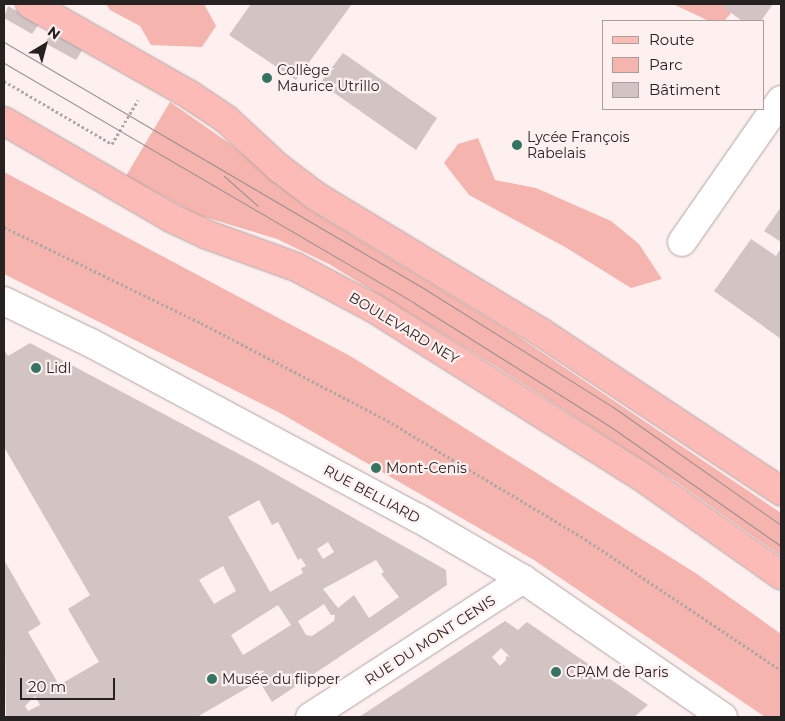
<!DOCTYPE html>
<meta charset="utf-8">
<style>
body{margin:0}
#map{position:relative;width:785px;height:721px;overflow:hidden;background:#fef0ef;font-family:Montserrat,sans-serif}
div>[style]{position:absolute}
[style*='--x']{left:calc(var(--x)*1px);top:calc(var(--y)*1px);width:calc(var(--w)*1px);rotate:calc(var(--a)*1deg)}
.green>*{inset:0;background:#f5b4ae}
.building>*{inset:0;background:#d1c4c3}
.path>*{height:3px;margin-top:-1.5px;transform-origin:0;background:repeating-linear-gradient(90deg,#b1a6a6 0 2.5px,transparent 0 5px)}
.roads{filter:drop-shadow(0 0 1px #afa3a1) drop-shadow(0 0 1px #afa3a1)}
.minor>*{height:28px;margin:-14px;padding:0 14px;transform-origin:14px;border-radius:14px;background:#fff}
.major>*{height:28px;margin:-14px;padding:0 14px;transform-origin:14px;border-radius:14px;background:#fcbbb6}
.tram>*{height:1px;margin:-0.5px;padding:0 0.5px;transform-origin:0.5px;border-radius:0.5px;background:#9a9090}
.dots>*{width:14px;height:14px;translate:-50% -50%;box-sizing:border-box;border:2px solid #fef0ef;border-radius:50%}
span{translate:-50% -50%;white-space:nowrap;text-align:center;line-height:1.15;-webkit-text-stroke:4.5px #fef0ef;paint-order:stroke}
.poi-label{font-size:14px;color:#272222}
.left{translate:0 -50%;text-align:left}
.street-label{font-size:14px;color:#272222}
.frame{position:absolute;inset:0;border:5px solid #272222;pointer-events:none}
.legend{position:absolute;left:602px;top:20px;width:162px;height:90px;box-sizing:border-box;background:#fef0ef;border:1px solid #a89e9d;margin:0;padding:6px 9px;list-style:none;font-size:15px;color:#272222}
.legend li{display:flex;align-items:center;gap:10px;height:25px}
.legend b{width:25px;border:1px solid #a89e9d}
.north{position:absolute;left:20px;top:20px;width:50px;height:50px;-webkit-text-stroke:4px #fef0ef;paint-order:stroke;rotate:37deg;font-size:14px;font-weight:700;line-height:20px;text-align:center;color:#272222}
.north::after{content:'';display:block;margin:auto;width:18px;height:22px;background:#272222;clip-path:polygon(50% 0,100% 100%,50% 72%,0 100%)}
.scale{position:absolute;left:20px;top:678px;width:95px;height:22px;box-sizing:border-box;border:2px solid #272222;border-top:0;padding-left:6px;font-size:15px;line-height:18px;white-space:nowrap;color:#272222;-webkit-text-stroke:4px #fef0ef;paint-order:stroke}
</style>
<div id="map">
<div class="green">
<div style="clip-path:polygon(106px 4px,204px 4px,216px 26px,202px 47px,151px 45px,140px 26px,110px 10px)"></div>
<div style="clip-path:polygon(673px 4px,723px 4px,731px 13px,724px 21px,709px 21px)"></div>
<div style="clip-path:polygon(170px 102px,229px 143px,307px 208px,516px 335px,781px 513px,781px 556px,675px 481px,500px 369px,329px 264px,277px 239px,198px 215px,126px 176px)"></div>
<div style="clip-path:polygon(478px 138px,495px 180px,536px 188px,611px 221px,639px 244px,662px 279px,631px 288px,565px 247px,469px 195px,444px 163px,458px 144px)"></div>
<div style="clip-path:polygon(4px 172px,352px 357px,697px 574px,781px 634px,781px 717px,765px 717px,534px 560px,282px 414px,4px 274px)"></div>
</div>
<div class="building">
<div style="clip-path:polygon(251px 4px,352px 4px,296px 80px,229px 35px)"></div>
<div style="clip-path:polygon(723px 4px,773px 4px,761px 21px,742px 21px,722px 6px)"></div>
<div style="clip-path:polygon(8px 6px,39px 24px,32px 34px,4px 18px)"></div>
<div style="clip-path:polygon(52px 31px,83px 49px,76px 60px,45px 43px)"></div>
<div style="clip-path:polygon(343px 53px,437px 118px,416px 150px,320px 83px)"></div>
<div style="clip-path:polygon(781px 207px,781px 242px,764px 231px)"></div>
<div style="clip-path:polygon(751px 239px,776px 256px,781px 248px,781px 339px,714px 291px)"></div>
<div style="clip-path:polygon(evenodd,30px 343px,256px 463px,446px 570px,447px 585px,272px 702px,259px 681px,197px 717px,6px 717px,4px 560px,41px 624px,28px 632px,59px 685px,99px 662px,68px 609px,90px 595px,4px 447px,4px 350px,8px 356px,30px 343px,259px 500px,272px 525px,278px 522px,298px 560px,301px 558px,306px 566px,301px 568px,303px 573px,270px 592px,228px 517px,259px 500px,30px 343px,328px 542px,334px 552px,323px 559px,317px 549px,328px 542px,30px 343px,376px 560px,384px 572px,381px 574px,399px 597px,369px 618px,354px 595px,338px 608px,323px 589px,376px 560px,30px 343px,223px 566px,236px 591px,214px 604px,199px 580px,223px 566px,30px 343px,324px 604px,331px 615px,335px 615px,334px 621px,312px 636px,306px 635px,298px 621px,324px 604px,30px 343px,278px 605px,291px 625px,243px 655px,231px 635px,278px 605px,30px 343px,35px 696px,40px 705px,28px 711px,25px 706px,35px 696px)"></div>
<div style="clip-path:polygon(evenodd,505px 621px,518px 630px,527px 622px,648px 705px,634px 717px,359px 717px,505px 621px,501px 648px,510px 657px,506px 656px,506px 660px,500px 666px,492px 657px,501px 648px)"></div>
</div>
<div class="path">
<div style="--x:4;--y:81;--w:125;--a:30.3"></div>
<div style="--x:112;--y:144;--w:51;--a:-59.4"></div>
<div style="--x:4;--y:227;--w:219;--a:26"></div>
<div style="--x:201;--y:323;--w:205;--a:27.6"></div>
<div style="--x:383;--y:418;--w:235;--a:30.9"></div>
<div style="--x:585;--y:539;--w:236;--a:33.8"></div>
</div>
<div class="roads">
<div class="minor">
<div style="--x:682;--y:242;--w:173;--a:-55.1"></div>
<div style="--x:4;--y:301;--w:97;--a:25.8"></div>
<div style="--x:91;--y:343;--w:371;--a:28.2"></div>
<div style="--x:418;--y:518;--w:121;--a:30.2"></div>
<div style="--x:523;--y:579;--w:243;--a:34.6"></div>
<div style="--x:310;--y:717;--w:254;--a:-32.9"></div>
</div>
<div class="major">
<div style="--x:30;--y:4;--w:184;--a:29.6"></div>
<div style="--x:190;--y:95;--w:43;--a:33.7"></div>
<div style="--x:226;--y:119;--w:72;--a:42.8"></div>
<div style="--x:279;--y:168;--w:46;--a:37.1"></div>
<div style="--x:316;--y:196;--w:264;--a:31.2"></div>
<div style="--x:542;--y:333;--w:287;--a:33.5"></div>
<div style="--x:4;--y:121;--w:193;--a:30.1"></div>
<div style="--x:171;--y:218;--w:38;--a:25"></div>
<div style="--x:205;--y:234;--w:97;--a:19.9"></div>
<div style="--x:296;--y:267;--w:89;--a:28"></div>
<div style="--x:375;--y:309;--w:312;--a:32.2"></div>
<div style="--x:639;--y:475;--w:174;--a:35.2"></div>
</div>
</div>
<div class="tram">
<div style="--x:4;--y:42;--w:492;--a:30.4"></div>
<div style="--x:428;--y:291;--w:218;--a:32.1"></div>
<div style="--x:613;--y:407;--w:205;--a:35.1"></div>
<div style="--x:4;--y:63;--w:475;--a:30.3"></div>
<div style="--x:414;--y:303;--w:229;--a:32.2"></div>
<div style="--x:608;--y:425;--w:211;--a:35"></div>
<div style="--x:224;--y:176;--w:45;--a:41.4"></div>
</div>
<div class="dots">
<div style="left:267px;top:78px;background:#337463"></div>
<div style="left:517px;top:145px;background:#337463"></div>
<div style="left:36px;top:368px;background:#337463"></div>
<div style="left:376px;top:468px;background:#337463"></div>
<div style="left:556px;top:672px;background:#337463"></div>
<div style="left:212px;top:679px;background:#337463"></div>
</div>
<div class="poi-label">
<span class="left" style="left:277px;top:78px">Collège<br>Maurice Utrillo</span>
<span class="left" style="left:527px;top:145px">Lycée François<br>Rabelais</span>
<span class="left" style="left:46px;top:368px">Lidl</span>
<span class="left" style="left:386px;top:468px">Mont-Cenis</span>
<span class="left" style="left:566px;top:672px">CPAM de Paris</span>
<span class="left" style="left:222px;top:679px">Musée du flipper</span>
</div>
<div class="street-label">
<span style="left:404px;top:328px;rotate:31deg">BOULEVARD NEY</span>
<span style="left:372px;top:494px;rotate:28deg">RUE BELLIARD</span>
<span style="left:430px;top:640px;rotate:-33deg">RUE DU MONT CENIS</span>
</div>
<div class="frame"></div>
<ul class="legend">
<li><b style="height:6px;background:#fcbbb6"></b>Route</li>
<li><b style="height:14px;background:#f5b4ae"></b>Parc</li>
<li><b style="height:14px;background:#d1c4c3"></b>Bâtiment</li>
</ul>
<div class="north">N</div>
<div class="scale">20 m</div>
</div>
